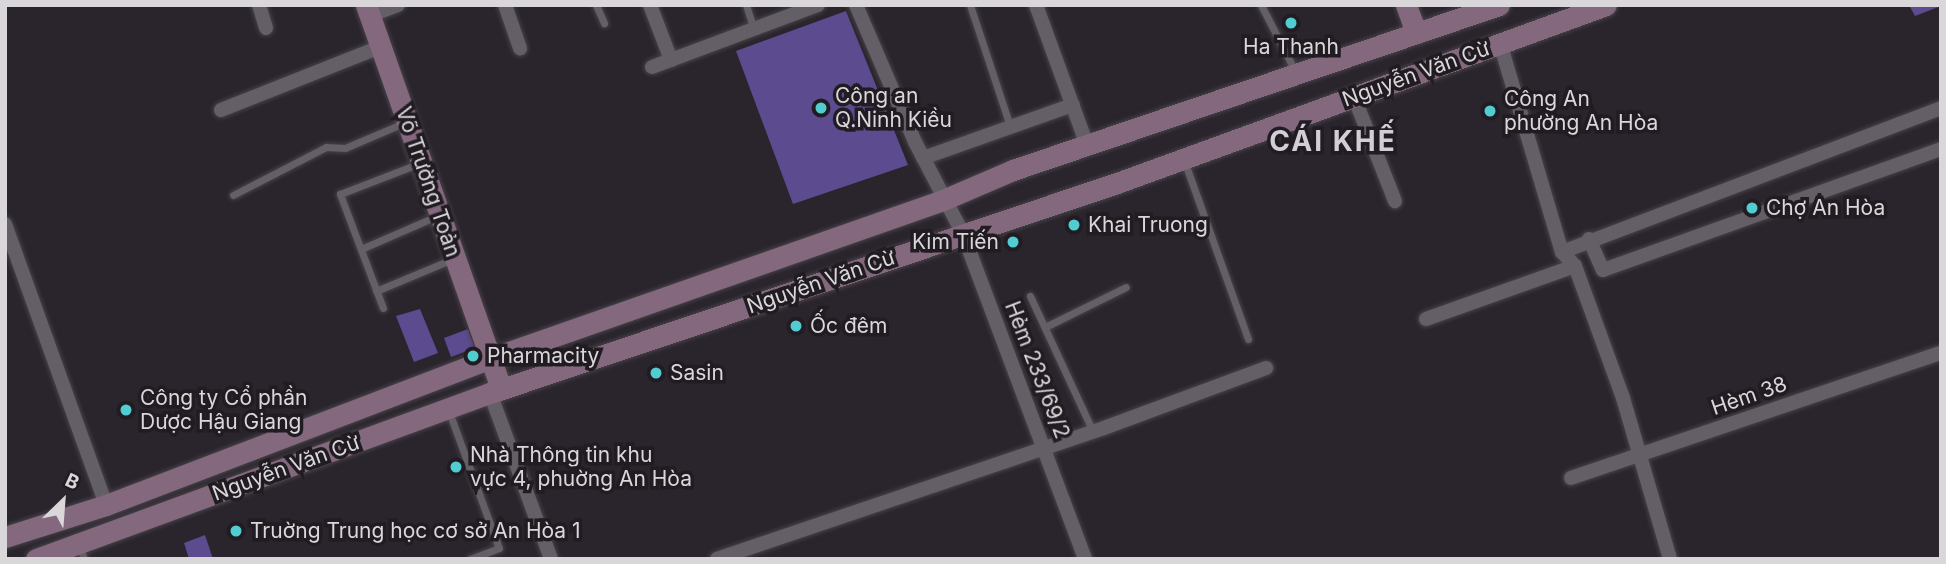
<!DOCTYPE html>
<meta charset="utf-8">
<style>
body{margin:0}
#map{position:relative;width:1946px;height:564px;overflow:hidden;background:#2a252c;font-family:Inter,sans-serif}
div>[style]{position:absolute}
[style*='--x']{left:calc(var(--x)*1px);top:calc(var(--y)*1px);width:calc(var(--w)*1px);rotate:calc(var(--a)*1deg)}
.building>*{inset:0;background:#5c4b8f}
.roads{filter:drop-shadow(0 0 2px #474248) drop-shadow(0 0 2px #474248)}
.lane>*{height:7px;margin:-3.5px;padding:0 3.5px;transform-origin:3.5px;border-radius:3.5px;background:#645e66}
.street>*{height:14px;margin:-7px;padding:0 7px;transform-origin:7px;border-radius:7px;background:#645e66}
.secondary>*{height:21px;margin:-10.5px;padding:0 10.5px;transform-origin:10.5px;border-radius:10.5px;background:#84687e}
.dots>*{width:19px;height:19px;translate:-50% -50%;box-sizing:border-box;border:4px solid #201c22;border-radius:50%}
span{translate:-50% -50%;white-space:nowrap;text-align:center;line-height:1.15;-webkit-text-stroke:7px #201c22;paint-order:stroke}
.poi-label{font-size:21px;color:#dad7db}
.left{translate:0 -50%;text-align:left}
.right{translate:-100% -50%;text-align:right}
.street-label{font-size:21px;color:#dad7db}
.district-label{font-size:28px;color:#d4cdd6;font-weight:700;letter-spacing:2px}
.frame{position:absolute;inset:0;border:7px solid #dad7db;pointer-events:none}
.north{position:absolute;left:28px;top:466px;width:70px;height:70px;-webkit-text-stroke:5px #201c22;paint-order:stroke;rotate:25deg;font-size:19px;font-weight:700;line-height:28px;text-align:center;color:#dad7db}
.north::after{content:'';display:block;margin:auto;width:24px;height:32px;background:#dad7db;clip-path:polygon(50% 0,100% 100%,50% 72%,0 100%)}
</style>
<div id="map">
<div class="building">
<div style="clip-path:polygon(1909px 5px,1941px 5px,1941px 6px,1915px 16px)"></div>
<div style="clip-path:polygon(846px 11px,908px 165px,793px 204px,736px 51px)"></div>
<div style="clip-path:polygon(420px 309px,438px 353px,414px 362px,396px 316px)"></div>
<div style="clip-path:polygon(468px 329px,475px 348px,451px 357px,444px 338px)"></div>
<div style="clip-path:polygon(205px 535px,213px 559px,189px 559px,184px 543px)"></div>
</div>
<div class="roads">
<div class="lane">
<div style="--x:596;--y:5;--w:20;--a:66"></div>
<div style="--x:746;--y:5;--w:25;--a:72"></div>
<div style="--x:970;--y:5;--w:127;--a:71.7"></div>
<div style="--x:1261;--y:5;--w:74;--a:62.7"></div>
<div style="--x:1185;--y:163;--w:187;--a:70.3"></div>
<div style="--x:233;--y:195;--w:105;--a:-27.3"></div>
<div style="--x:326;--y:147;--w:19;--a:3"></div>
<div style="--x:345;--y:148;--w:66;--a:-23.1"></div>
<div style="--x:361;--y:249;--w:83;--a:-23.5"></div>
<div style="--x:376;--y:291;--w:83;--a:-22.6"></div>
<div style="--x:1030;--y:296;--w:150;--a:65.1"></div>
<div style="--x:383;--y:308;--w:122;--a:-110.7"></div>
<div style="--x:340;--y:194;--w:86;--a:-21.2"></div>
<div style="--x:1045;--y:327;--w:90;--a:-26.3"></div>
<div style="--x:448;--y:409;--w:148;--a:69.9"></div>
<div style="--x:499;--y:548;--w:31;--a:159"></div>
<div style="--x:79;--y:545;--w:15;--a:70"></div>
</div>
<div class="street">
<div style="--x:259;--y:5;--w:24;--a:73"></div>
<div style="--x:505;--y:5;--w:46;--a:70.8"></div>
<div style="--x:650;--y:5;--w:59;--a:69.1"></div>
<div style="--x:856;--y:5;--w:149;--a:66.7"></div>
<div style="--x:915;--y:142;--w:104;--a:62.4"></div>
<div style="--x:963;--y:234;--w:347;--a:69.4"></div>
<div style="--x:1036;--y:5;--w:149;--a:70"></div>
<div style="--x:369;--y:16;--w:31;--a:-21"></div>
<div style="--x:1500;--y:43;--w:218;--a:73.5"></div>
<div style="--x:1562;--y:252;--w:405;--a:-20.8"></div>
<div style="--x:652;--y:67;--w:177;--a:-20.5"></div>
<div style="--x:1354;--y:97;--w:112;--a:68.5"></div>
<div style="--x:221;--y:110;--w:171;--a:-21.6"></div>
<div style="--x:923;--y:158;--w:159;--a:-19.5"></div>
<div style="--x:5;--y:224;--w:299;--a:70.2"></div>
<div style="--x:1589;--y:239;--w:34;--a:66"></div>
<div style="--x:1603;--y:270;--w:359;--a:-19.7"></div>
<div style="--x:1562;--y:252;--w:19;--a:47"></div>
<div style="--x:1575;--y:266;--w:140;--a:70"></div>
<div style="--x:1623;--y:398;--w:168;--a:73.7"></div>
<div style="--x:1426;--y:319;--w:158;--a:-19.6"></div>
<div style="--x:490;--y:393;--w:177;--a:69.8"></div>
<div style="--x:1571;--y:478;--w:391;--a:-18.7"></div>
<div style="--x:717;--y:559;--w:409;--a:-18.7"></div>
<div style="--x:1104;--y:428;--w:173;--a:-20.3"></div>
</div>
<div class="secondary">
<div style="--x:366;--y:5;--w:407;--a:70.6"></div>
<div style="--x:1406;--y:5;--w:30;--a:70"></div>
<div style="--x:5;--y:537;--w:106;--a:-17.6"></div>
<div style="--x:106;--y:505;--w:410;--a:-20.9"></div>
<div style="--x:489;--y:359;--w:481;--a:-19.3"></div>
<div style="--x:943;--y:200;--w:76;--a:-23.2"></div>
<div style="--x:1013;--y:170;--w:513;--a:-18.75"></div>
<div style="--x:36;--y:559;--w:483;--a:-20.1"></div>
<div style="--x:490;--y:393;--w:661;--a:-18.52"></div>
<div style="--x:1117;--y:183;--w:520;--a:-20"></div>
</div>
</div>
<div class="dots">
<div style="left:1291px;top:23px;background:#51ccd1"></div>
<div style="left:821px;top:108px;background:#51ccd1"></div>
<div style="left:1490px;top:111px;background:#51ccd1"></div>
<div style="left:1752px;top:208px;background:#51ccd1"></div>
<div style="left:1074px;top:225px;background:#51ccd1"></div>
<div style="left:1013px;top:242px;background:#51ccd1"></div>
<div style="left:796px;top:326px;background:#51ccd1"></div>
<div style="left:473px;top:356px;background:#51ccd1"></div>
<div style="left:656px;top:373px;background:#51ccd1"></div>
<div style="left:126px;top:410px;background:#51ccd1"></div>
<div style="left:456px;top:467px;background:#51ccd1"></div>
<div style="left:236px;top:531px;background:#51ccd1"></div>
</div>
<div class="poi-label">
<span style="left:1291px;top:47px">Ha Thanh</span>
<span class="left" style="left:835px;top:108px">Công an<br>Q.Ninh Kiều</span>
<span class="left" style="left:1504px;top:111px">Công An<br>phường An Hòa</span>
<span class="left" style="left:1766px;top:208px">Chợ An Hòa</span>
<span class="left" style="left:1088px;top:225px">Khai Truong</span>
<span class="right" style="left:999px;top:242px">Kim Tiến</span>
<span class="left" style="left:810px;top:326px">Ốc đêm</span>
<span class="left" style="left:487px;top:356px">Pharmacity</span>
<span class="left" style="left:670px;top:373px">Sasin</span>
<span class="left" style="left:140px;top:410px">Công ty Cổ phần<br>Dược Hậu Giang</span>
<span class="left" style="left:470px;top:467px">Nhà Thông tin khu<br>vực 4, phuờng An Hòa</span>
<span class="left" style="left:250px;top:531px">Truờng Trung học cơ sở An Hòa 1</span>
</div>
<div class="street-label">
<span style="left:1416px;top:74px;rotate:-20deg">Nguyễn Văn Cừ</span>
<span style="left:428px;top:182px;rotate:71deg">Võ Trường Toản</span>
<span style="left:821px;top:282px;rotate:-19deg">Nguyễn Văn Cừ</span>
<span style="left:1037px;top:370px;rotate:69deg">Hẻm 233/69/2</span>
<span style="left:1749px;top:396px;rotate:-19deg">Hèm 38</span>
<span style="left:286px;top:468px;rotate:-20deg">Nguyễn Văn Cừ</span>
</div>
<div class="district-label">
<span style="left:1333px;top:141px">CÁI KHẾ</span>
</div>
<div class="frame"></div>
<div class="north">B</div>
</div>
